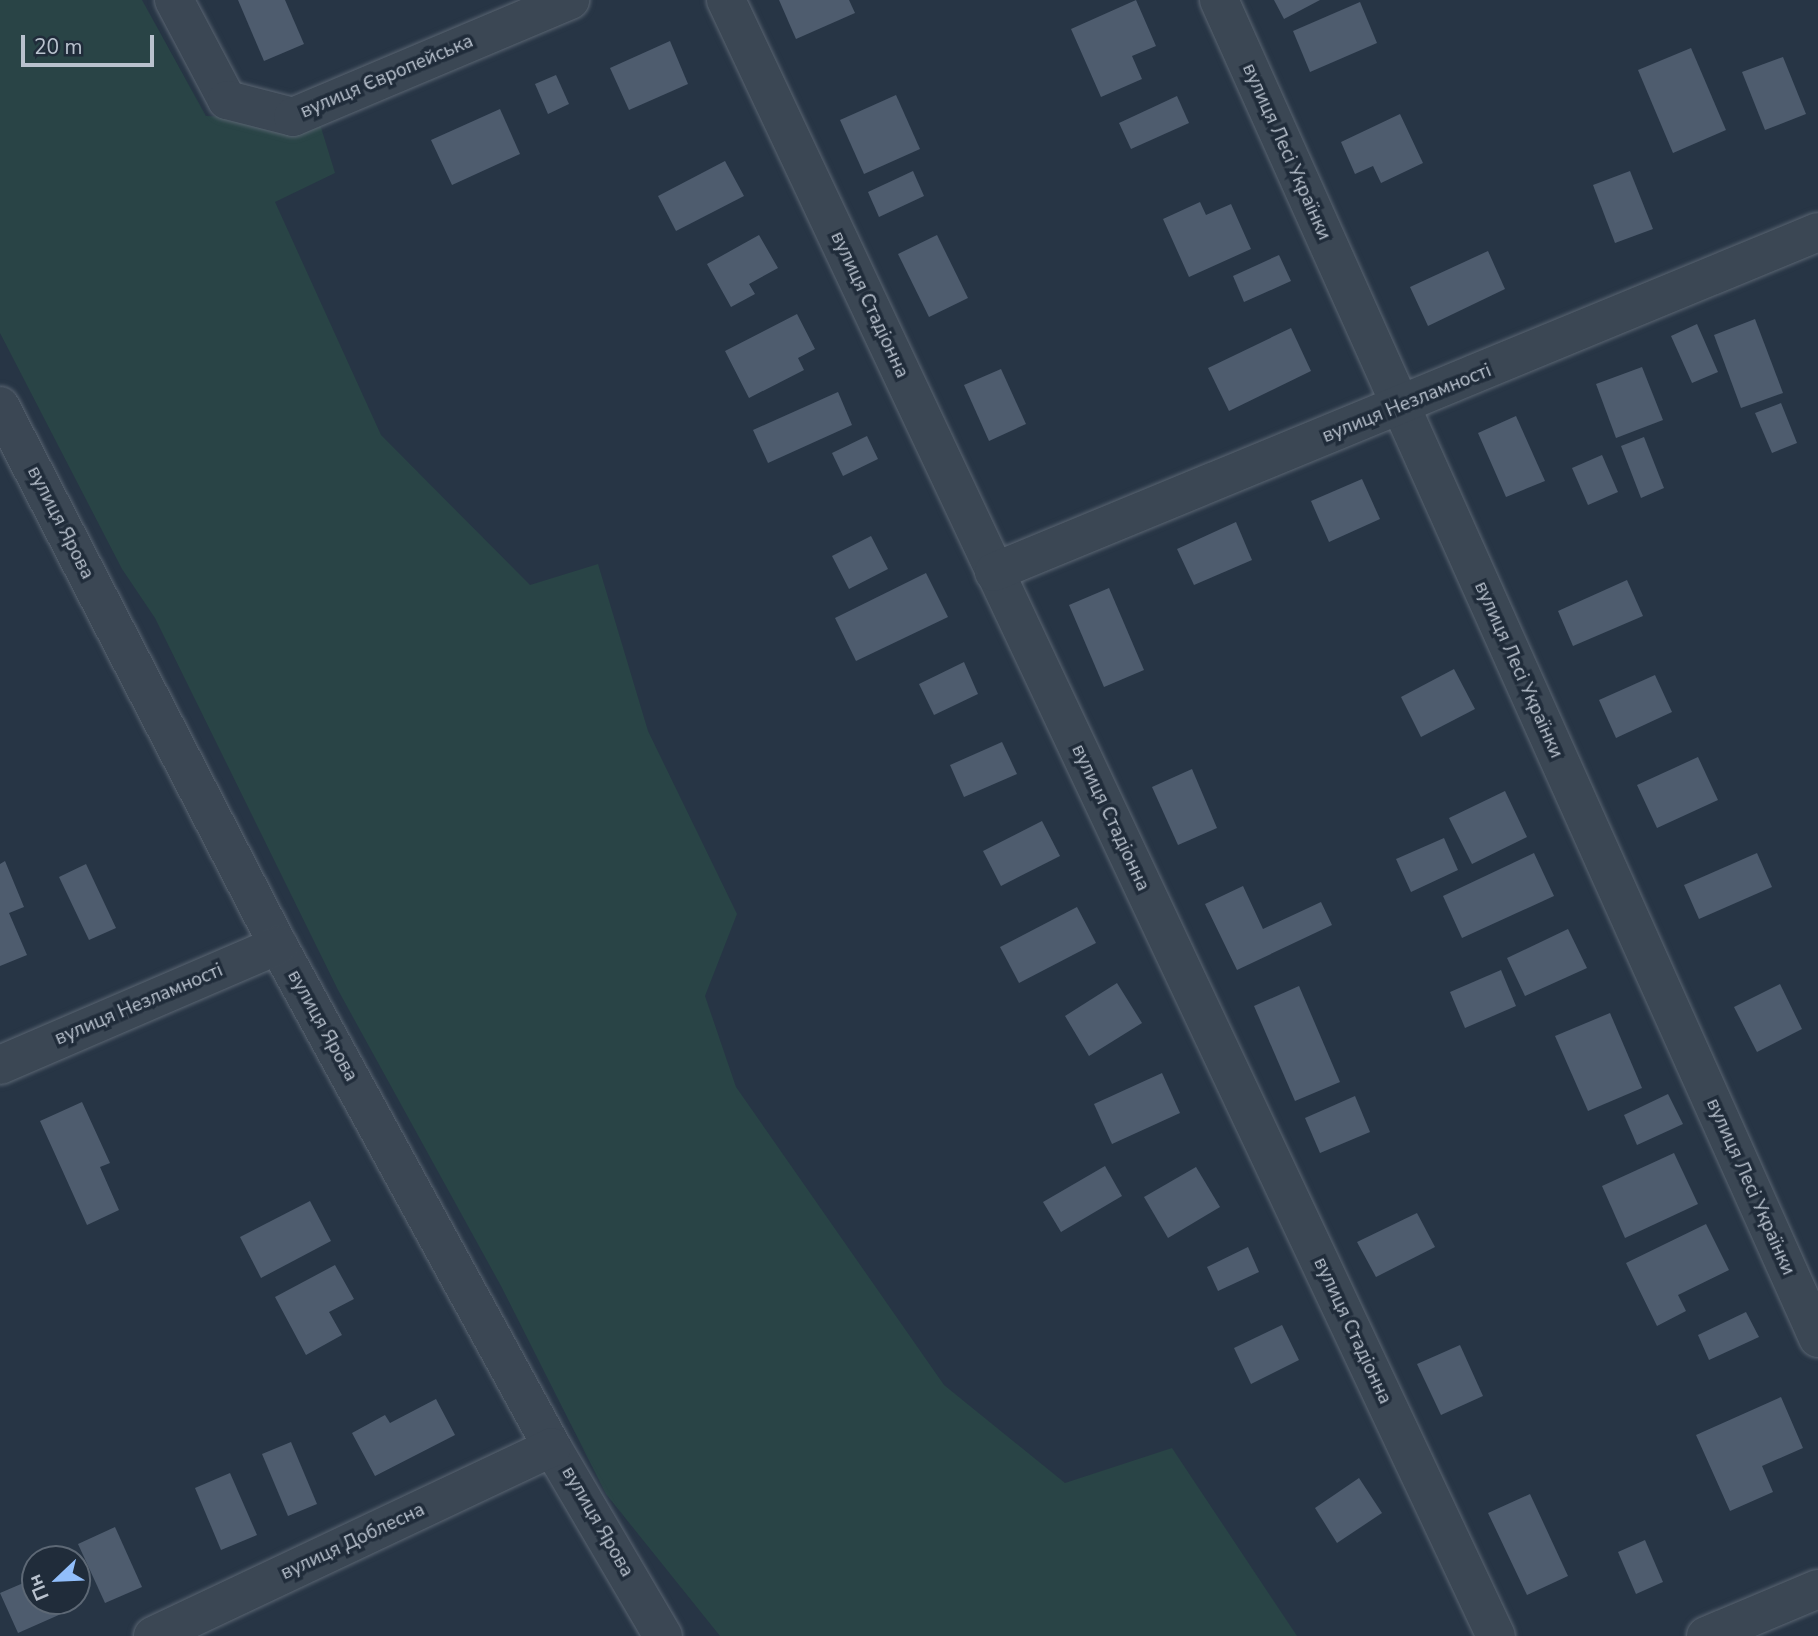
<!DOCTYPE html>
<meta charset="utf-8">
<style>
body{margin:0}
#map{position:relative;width:1818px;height:1636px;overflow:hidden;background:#273545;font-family:"Nunito Sans",sans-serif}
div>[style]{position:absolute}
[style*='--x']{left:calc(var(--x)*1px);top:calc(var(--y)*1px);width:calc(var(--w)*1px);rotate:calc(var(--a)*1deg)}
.green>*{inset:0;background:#294446}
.building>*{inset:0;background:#4e5c6e}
.roads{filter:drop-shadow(0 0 2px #5a6572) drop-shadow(0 0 2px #5a6572)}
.minor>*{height:38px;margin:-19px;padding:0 19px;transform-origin:19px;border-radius:19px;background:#3b4754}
span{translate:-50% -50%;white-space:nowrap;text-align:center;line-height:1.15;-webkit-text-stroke:7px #202c3a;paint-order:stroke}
.street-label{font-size:19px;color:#b9c2ce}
.north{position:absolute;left:21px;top:1545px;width:70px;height:70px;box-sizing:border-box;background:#202c3a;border:2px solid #5d6875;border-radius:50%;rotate:247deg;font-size:19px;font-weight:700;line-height:28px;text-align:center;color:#b9c2ce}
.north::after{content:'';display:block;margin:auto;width:24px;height:32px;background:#91befb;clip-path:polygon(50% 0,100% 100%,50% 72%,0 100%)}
.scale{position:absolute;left:21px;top:35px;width:133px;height:32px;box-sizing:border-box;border:4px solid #b9c2ce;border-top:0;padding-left:9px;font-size:21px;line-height:24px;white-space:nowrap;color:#b9c2ce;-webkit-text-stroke:5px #202c3a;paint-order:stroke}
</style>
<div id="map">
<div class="green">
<div style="clip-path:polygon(0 0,142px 0,206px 116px,319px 121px,335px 173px,275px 202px,381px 435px,530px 585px,598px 564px,648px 731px,737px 914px,705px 996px,736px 1087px,944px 1385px,1065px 1483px,1172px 1448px,1297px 1636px,720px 1636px,606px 1494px,501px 1286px,338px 990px,155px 618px,122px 569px,0 333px)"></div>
</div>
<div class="building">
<div style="clip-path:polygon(238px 0,285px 0,304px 44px,264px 61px)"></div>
<div style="clip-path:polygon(779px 0,849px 0,855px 13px,796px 39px)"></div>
<div style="clip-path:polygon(1136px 0,1156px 46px,1132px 56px,1142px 79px,1101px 97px,1071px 29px)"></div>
<div style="clip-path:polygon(1274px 0,1320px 0,1284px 19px)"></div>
<div style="clip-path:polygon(1360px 2px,1377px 43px,1310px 72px,1293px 31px)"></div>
<div style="clip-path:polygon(670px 41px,688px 84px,629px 110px,610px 68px)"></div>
<div style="clip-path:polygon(1691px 48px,1726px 130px,1673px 153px,1638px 70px)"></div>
<div style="clip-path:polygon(1783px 57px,1806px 114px,1765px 130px,1742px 72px)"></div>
<div style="clip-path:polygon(556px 75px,569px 104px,548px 114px,535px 84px)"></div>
<div style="clip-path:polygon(896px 95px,920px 149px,864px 174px,840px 120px)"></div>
<div style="clip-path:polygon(1177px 96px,1189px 123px,1131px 149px,1119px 123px)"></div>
<div style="clip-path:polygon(500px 109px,520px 154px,452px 185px,431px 140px)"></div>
<div style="clip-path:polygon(1400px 114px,1423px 163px,1381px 183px,1373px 166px,1355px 174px,1341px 142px)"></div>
<div style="clip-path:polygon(725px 161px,744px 196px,676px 231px,658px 196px)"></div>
<div style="clip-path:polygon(913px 171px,924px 196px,879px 217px,868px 192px)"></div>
<div style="clip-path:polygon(1630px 171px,1653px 229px,1615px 243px,1593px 185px)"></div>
<div style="clip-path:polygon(1200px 202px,1206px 215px,1231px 204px,1251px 249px,1189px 277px,1163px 219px)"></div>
<div style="clip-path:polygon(759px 235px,778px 268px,749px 284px,755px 294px,731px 307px,707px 264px)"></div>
<div style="clip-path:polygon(937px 235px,968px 298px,929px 317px,898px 254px)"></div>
<div style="clip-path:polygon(1488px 251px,1505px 289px,1428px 326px,1410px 287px)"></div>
<div style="clip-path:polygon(1279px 255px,1291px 281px,1244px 302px,1233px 276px)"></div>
<div style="clip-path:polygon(797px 314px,815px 349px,798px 358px,804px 370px,749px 398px,725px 351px)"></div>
<div style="clip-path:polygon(1755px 319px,1783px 393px,1741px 408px,1714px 335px)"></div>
<div style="clip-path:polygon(1697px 324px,1718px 372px,1692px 383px,1671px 336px)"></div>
<div style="clip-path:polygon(1291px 328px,1311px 371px,1229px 411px,1208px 368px)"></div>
<div style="clip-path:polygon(1642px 367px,1663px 420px,1616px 438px,1596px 384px)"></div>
<div style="clip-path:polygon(1001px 369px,1026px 424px,989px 441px,964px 385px)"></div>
<div style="clip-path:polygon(838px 392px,852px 425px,768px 463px,753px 430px)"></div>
<div style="clip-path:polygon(1781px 403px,1797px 443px,1772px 453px,1755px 413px)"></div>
<div style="clip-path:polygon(1516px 416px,1545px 481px,1506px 497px,1478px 433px)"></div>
<div style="clip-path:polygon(867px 436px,878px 459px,843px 476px,832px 453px)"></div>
<div style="clip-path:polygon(1644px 437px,1664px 488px,1641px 498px,1621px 446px)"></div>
<div style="clip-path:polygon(1602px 455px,1618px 492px,1588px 505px,1572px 468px)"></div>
<div style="clip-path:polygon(1362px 479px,1380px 519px,1329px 542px,1311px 501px)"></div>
<div style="clip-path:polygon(1236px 522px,1252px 560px,1194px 585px,1177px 549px)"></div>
<div style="clip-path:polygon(871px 536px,888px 569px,849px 589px,832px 556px)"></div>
<div style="clip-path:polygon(926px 573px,948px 617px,856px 661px,835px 618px)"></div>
<div style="clip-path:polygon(1627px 580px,1643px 616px,1573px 646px,1558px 611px)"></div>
<div style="clip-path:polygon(1109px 588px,1144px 670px,1104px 687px,1069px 605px)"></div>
<div style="clip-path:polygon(964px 662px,978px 694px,934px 715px,919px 684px)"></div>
<div style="clip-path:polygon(1454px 669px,1475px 709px,1421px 737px,1401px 697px)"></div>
<div style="clip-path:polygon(1655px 675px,1672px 712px,1616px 738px,1599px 700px)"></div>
<div style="clip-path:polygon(1002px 742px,1017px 774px,964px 797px,950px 765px)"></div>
<div style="clip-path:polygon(1698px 757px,1718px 800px,1657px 828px,1637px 785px)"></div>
<div style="clip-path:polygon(1192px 769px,1217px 828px,1178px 845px,1152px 787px)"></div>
<div style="clip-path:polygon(1505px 791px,1527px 837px,1472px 864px,1449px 818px)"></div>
<div style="clip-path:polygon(1042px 821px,1060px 856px,1001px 886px,983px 851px)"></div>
<div style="clip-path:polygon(1444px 838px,1458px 870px,1411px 892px,1396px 859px)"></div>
<div style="clip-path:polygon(1534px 853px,1554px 896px,1462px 938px,1443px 896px)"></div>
<div style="clip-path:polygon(1757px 853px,1772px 887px,1699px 919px,1684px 885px)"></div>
<div style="clip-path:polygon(5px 861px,24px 907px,9px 913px,27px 955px,0 966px,0 864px)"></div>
<div style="clip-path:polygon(86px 864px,116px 928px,89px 940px,59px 877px)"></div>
<div style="clip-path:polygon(1243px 886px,1263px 929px,1321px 902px,1332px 925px,1237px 970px,1205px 904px)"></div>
<div style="clip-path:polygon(1077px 907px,1096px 943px,1019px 983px,1000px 947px)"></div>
<div style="clip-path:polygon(1568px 929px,1587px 968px,1525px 996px,1507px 958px)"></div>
<div style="clip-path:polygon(1501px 970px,1516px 1006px,1465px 1028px,1450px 992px)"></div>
<div style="clip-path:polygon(1117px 983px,1142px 1023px,1089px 1056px,1065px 1016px)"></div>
<div style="clip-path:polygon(1780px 984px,1802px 1029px,1757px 1052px,1734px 1007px)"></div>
<div style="clip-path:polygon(1299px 986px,1340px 1082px,1295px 1101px,1254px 1006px)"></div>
<div style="clip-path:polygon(1610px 1013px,1642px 1088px,1588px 1111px,1555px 1036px)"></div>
<div style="clip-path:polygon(1162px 1073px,1180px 1113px,1112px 1144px,1094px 1104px)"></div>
<div style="clip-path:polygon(1668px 1094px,1683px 1124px,1637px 1145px,1624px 1115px)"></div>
<div style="clip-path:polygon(1355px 1096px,1370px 1132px,1320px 1153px,1305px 1118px)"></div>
<div style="clip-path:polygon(82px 1102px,110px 1163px,100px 1167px,119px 1210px,87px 1225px,40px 1121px)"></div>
<div style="clip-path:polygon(1674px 1153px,1698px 1204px,1625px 1238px,1602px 1186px)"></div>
<div style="clip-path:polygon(1105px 1166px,1122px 1196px,1061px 1232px,1043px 1202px)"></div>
<div style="clip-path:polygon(1196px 1167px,1220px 1207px,1168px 1238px,1144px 1197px)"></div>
<div style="clip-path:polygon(310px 1201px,331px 1241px,261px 1278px,240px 1237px)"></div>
<div style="clip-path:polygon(1417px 1213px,1435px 1247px,1376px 1277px,1357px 1242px)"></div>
<div style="clip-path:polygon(1706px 1224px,1729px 1270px,1678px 1295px,1686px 1311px,1657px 1326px,1626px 1263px)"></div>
<div style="clip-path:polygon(1248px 1247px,1259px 1272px,1218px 1291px,1207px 1267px)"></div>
<div style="clip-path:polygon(335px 1265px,354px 1299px,329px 1312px,342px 1335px,306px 1355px,275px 1297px)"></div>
<div style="clip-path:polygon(1746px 1312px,1759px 1337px,1709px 1360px,1698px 1335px)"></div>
<div style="clip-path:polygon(1282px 1325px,1299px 1360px,1251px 1384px,1234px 1348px)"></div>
<div style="clip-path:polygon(1460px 1345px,1483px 1396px,1441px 1415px,1417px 1364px)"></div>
<div style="clip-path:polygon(1781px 1397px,1803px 1448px,1762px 1466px,1773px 1492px,1730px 1511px,1696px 1435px)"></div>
<div style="clip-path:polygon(436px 1399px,455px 1435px,375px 1476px,352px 1433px,385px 1415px,390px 1423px)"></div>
<div style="clip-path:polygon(291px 1442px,317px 1504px,288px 1516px,262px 1454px)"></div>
<div style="clip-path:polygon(230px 1473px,257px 1535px,221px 1550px,195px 1488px)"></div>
<div style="clip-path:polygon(1359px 1478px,1382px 1513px,1337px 1543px,1315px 1508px)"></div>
<div style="clip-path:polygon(1530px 1494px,1568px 1576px,1527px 1595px,1488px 1513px)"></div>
<div style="clip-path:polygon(115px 1527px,142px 1587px,105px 1603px,78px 1544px)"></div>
<div style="clip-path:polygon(1645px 1540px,1663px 1582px,1636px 1594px,1618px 1552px)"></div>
<div style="clip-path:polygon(35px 1578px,35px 1601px,55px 1601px,61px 1614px,18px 1633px,0 1593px)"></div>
</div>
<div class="roads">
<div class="minor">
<div style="--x:174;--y:0;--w:113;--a:62.1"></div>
<div style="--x:227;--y:100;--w:68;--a:14.4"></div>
<div style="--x:293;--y:117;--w:301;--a:-22.9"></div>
<div style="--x:726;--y:0;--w:1808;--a:64.8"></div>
<div style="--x:1219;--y:0;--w:1466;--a:65.88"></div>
<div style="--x:0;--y:406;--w:606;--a:62.72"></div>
<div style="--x:278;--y:945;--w:572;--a:61.37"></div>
<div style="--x:552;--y:1447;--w:219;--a:59.6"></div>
<div style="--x:994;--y:572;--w:891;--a:-22.42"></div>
<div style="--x:0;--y:1065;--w:303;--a:-23.3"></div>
<div style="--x:153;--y:1636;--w:441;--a:-25.3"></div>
<div style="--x:1706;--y:1636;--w:121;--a:-22.8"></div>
</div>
</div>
<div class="street-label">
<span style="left:387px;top:77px;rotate:-23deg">вулиця Європейська</span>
<span style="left:1286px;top:152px;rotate:66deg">вулиця Лесі Українки</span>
<span style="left:869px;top:305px;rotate:65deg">вулиця Стадіонна</span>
<span style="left:1407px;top:404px;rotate:-22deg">вулиця Незламності</span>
<span style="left:60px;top:523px;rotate:63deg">вулиця Ярова</span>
<span style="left:1518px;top:670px;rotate:66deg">вулиця Лесі Українки</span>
<span style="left:1110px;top:818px;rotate:65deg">вулиця Стадіонна</span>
<span style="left:139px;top:1005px;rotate:-23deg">вулиця Незламності</span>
<span style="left:322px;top:1026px;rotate:61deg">вулиця Ярова</span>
<span style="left:1750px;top:1187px;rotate:66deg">вулиця Лесі Українки</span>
<span style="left:1352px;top:1331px;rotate:65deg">вулиця Стадіонна</span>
<span style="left:597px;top:1522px;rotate:60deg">вулиця Ярова</span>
<span style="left:353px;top:1542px;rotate:-25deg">вулиця Доблесна</span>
</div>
<div class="north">Пн</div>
<div class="scale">20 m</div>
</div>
